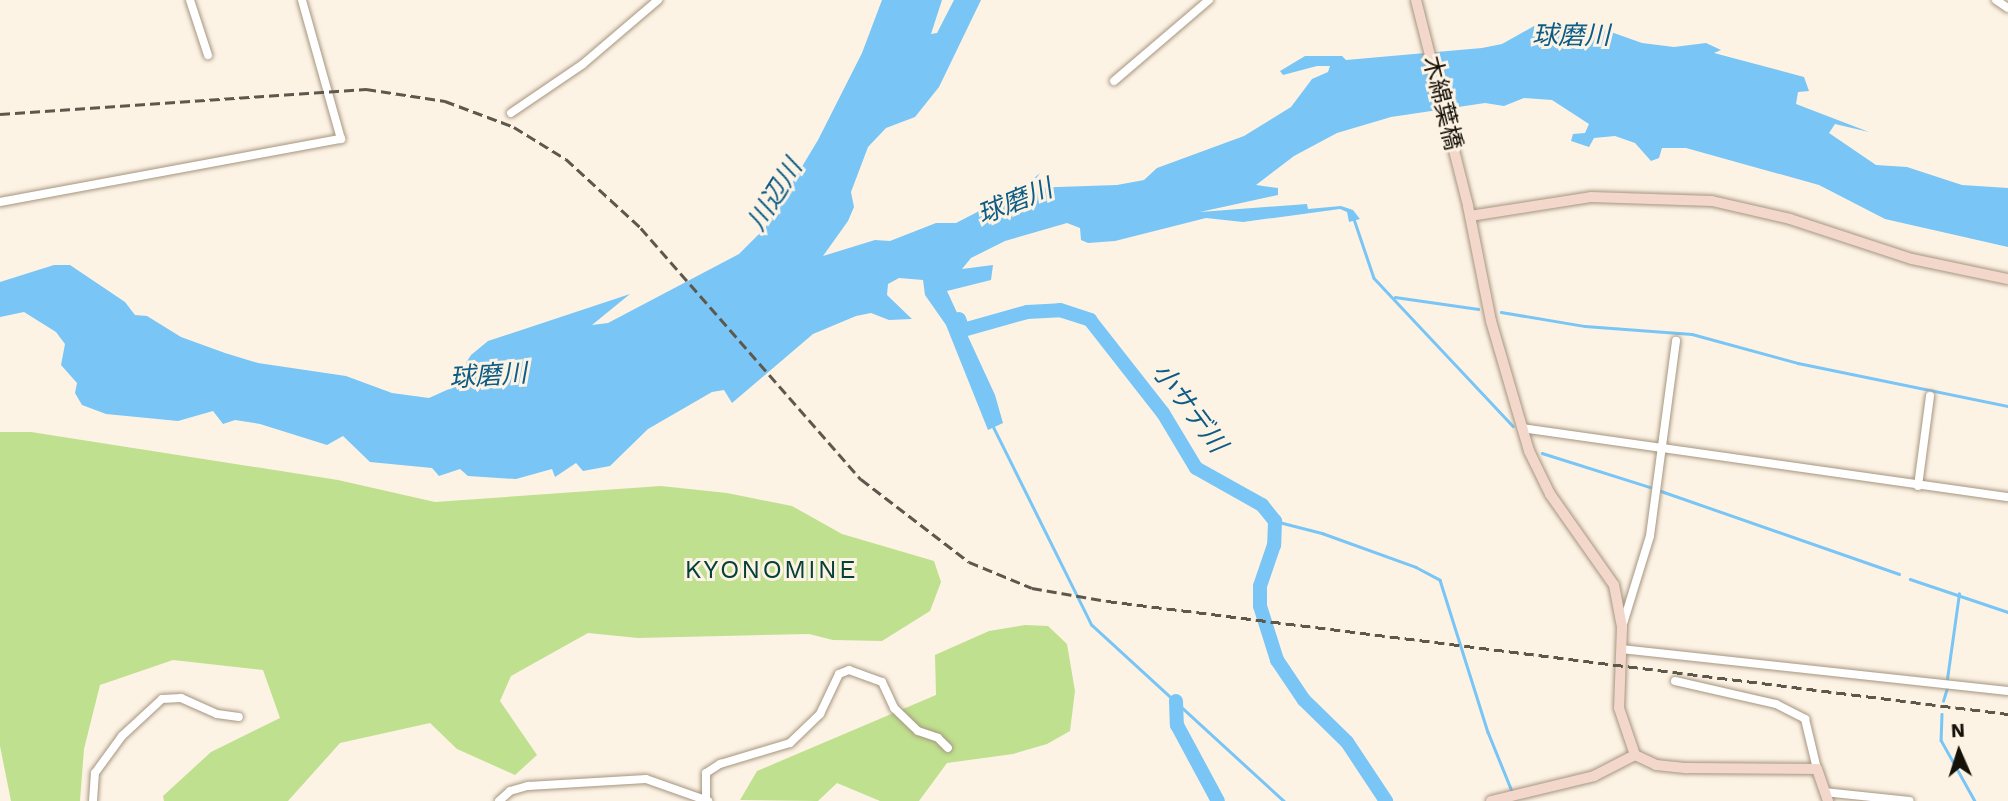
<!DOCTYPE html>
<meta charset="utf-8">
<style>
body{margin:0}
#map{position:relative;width:2008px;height:801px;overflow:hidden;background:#fdf3e5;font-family:"Work Sans","Noto Sans JP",sans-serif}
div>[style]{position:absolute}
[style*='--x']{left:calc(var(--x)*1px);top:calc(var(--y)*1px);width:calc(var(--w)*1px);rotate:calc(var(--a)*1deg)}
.green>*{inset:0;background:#bfe08f}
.water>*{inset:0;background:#78c5f6}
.stream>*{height:2.5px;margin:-1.25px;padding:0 1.25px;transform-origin:1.25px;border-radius:1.25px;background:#78c5f6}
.river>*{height:14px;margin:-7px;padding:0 7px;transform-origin:7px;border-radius:7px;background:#78c5f6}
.roads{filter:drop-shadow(0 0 2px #a5957f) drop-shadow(0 0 2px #a5957f)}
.street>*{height:8px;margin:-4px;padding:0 4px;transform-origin:4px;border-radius:4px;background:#fff}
.secondary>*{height:10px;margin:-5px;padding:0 5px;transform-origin:5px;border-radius:5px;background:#f3d7cb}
.rail>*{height:2.5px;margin-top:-1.25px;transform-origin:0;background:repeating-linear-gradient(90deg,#5d574c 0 10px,transparent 0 15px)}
span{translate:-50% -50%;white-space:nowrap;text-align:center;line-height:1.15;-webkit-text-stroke:6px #fdf3e5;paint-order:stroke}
.street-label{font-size:24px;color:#161108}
.water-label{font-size:26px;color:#0c5c85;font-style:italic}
.neighbourhood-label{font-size:26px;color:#044137;letter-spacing:2px}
.north{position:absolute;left:1924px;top:717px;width:70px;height:70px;-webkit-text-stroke:5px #fdf3e5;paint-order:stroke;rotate:357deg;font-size:19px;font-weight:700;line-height:28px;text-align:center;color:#161108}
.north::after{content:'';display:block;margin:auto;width:24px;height:32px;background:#161108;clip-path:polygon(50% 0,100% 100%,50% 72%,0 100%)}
</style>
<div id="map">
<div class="green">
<div style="clip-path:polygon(0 432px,31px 432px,338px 480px,435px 502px,661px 486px,727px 493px,792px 506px,842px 534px,934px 561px,941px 582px,930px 611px,882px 641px,833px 640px,809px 634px,638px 638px,588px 633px,511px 676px,500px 701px,537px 755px,515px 775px,457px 749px,430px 723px,340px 743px,288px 801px,164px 801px,163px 796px,211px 752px,280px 718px,263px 670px,173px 660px,100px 685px,84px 749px,80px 801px,11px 801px,0 746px)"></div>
<div style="clip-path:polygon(1025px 625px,1048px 626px,1067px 644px,1075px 691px,1070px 731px,1047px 744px,1013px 754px,947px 763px,919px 801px,880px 801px,837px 783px,818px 801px,740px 800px,757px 771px,936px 695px,935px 655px,989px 631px)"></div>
</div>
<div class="water">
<div style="clip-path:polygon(882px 0,942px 0,931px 34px,937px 33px,954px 0,981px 0,939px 87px,915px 117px,886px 128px,868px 147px,851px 192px,854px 207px,848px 221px,823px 256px,875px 240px,890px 241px,936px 223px,956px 223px,1020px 190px,1040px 173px,1029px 188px,1117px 185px,1144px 180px,1157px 168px,1244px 136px,1291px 107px,1312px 79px,1328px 72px,1330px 66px,1317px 66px,1283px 75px,1280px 71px,1305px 56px,1342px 56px,1346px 60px,1482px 48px,1502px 44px,1534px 26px,1566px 27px,1580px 21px,1642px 43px,1674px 47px,1706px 43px,1721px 50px,1714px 53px,1804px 77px,1809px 91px,1798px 92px,1796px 104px,1869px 132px,1835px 124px,1829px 133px,1876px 165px,1907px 167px,1962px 185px,2008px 188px,2008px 247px,1885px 219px,1819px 185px,1686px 148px,1662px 148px,1659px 158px,1651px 161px,1635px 143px,1615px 136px,1594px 138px,1589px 147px,1571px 141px,1573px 134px,1585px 133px,1589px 124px,1552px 100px,1524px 98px,1504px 106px,1485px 103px,1391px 117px,1337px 133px,1294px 156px,1256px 185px,1278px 188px,1278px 195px,1200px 212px,1307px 204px,1308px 209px,1341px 206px,1353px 210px,1360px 219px,1349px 222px,1347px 212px,1340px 209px,1243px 222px,1206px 218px,1115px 241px,1088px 243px,1081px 240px,1080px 228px,1067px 223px,1005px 241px,971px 258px,962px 269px,993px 265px,991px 280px,947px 291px,995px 395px,1003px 423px,988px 430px,946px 325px,925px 295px,923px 280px,899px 278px,888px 284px,887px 295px,912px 319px,889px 320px,871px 313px,856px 316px,813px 334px,732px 403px,724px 390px,712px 392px,648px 429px,610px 466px,583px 471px,576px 463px,555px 477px,552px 469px,516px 479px,468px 476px,460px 469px,439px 476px,432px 468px,370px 462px,343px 436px,327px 445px,260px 424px,235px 420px,223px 424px,213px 411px,178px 421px,106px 414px,82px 405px,75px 393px,77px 383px,61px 365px,65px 344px,56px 332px,24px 312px,0 317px,0 282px,54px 265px,70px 265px,125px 302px,135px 315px,147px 316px,181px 337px,225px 353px,258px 363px,346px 376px,392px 393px,429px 398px,449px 389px,471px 355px,488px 341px,630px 294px,592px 325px,608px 323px,739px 254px,765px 228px,818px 140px,862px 53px)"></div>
</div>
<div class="stream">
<div style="--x:1354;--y:219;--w:62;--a:71.3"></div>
<div style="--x:1374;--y:278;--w:203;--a:46.8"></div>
<div style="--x:1395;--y:297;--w:84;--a:8.2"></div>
<div style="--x:1501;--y:312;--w:85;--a:9.5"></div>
<div style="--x:1585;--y:326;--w:107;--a:4.3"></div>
<div style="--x:1692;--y:334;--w:110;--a:15.3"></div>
<div style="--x:1798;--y:363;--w:214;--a:11.6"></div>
<div style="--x:993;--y:426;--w:222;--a:63.6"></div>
<div style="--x:1092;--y:625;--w:260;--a:42.5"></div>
<div style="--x:1542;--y:453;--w:113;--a:17.5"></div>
<div style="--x:1661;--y:491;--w:252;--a:19.2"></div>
<div style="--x:1275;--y:521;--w:49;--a:14.3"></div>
<div style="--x:1322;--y:533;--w:100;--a:19.9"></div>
<div style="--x:1416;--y:567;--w:27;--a:28"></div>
<div style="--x:1440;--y:580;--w:159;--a:72.5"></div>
<div style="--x:1488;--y:732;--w:64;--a:67.9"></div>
<div style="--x:1910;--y:579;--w:103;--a:18.6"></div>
<div style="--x:1947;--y:679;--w:86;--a:-82"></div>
<div style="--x:1943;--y:701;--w:14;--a:-73"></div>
<div style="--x:1942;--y:714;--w:26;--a:92"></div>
<div style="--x:1941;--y:740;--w:70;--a:60.9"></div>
</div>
<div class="river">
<div style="--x:959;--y:319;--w:12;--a:70"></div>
<div style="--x:963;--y:330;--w:66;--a:-15.7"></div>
<div style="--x:1027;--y:312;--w:33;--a:-3"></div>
<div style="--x:1060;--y:310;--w:32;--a:18"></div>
<div style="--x:1090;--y:320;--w:118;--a:51.9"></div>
<div style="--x:1163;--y:413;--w:64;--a:59"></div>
<div style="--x:1196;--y:468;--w:76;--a:29.3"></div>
<div style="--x:1262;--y:505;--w:21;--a:51"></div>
<div style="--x:1275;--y:521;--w:24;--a:92"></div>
<div style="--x:1274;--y:545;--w:43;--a:108.9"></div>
<div style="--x:1260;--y:586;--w:20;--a:90"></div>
<div style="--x:1260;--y:606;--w:57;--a:72.5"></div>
<div style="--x:1277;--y:660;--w:48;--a:56"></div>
<div style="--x:1304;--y:700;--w:60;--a:44.3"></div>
<div style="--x:1347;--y:742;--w:71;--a:56.5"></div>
<div style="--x:1176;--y:701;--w:24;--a:88"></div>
<div style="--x:1177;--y:725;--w:86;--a:61.7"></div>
</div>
<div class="roads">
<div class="street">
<div style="--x:190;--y:0;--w:58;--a:71.9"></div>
<div style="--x:1996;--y:0;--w:14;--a:34"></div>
<div style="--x:1114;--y:81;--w:125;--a:-40.5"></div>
<div style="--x:511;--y:113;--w:87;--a:-34.2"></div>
<div style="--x:583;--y:64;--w:99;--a:-40.5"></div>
<div style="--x:0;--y:202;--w:347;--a:-10.5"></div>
<div style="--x:341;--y:139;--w:144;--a:-105.7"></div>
<div style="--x:1522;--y:428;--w:491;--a:8.1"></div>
<div style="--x:1918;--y:486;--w:91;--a:-82.4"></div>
<div style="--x:1622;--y:627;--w:95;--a:-72.9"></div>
<div style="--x:1650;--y:536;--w:197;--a:-82.4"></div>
<div style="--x:1621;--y:649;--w:389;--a:6.2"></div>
<div style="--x:1675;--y:681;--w:104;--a:12.8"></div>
<div style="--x:1776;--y:704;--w:33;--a:27"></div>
<div style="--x:1805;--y:719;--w:51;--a:76.5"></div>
<div style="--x:1824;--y:792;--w:86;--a:6"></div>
<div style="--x:706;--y:799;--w:26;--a:-90"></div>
<div style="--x:706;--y:773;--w:17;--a:-33"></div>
<div style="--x:720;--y:764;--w:73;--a:-16.7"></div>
<div style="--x:790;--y:743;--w:42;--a:-44"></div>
<div style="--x:820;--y:714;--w:44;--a:-64.6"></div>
<div style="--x:839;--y:674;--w:11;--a:-22"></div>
<div style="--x:849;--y:670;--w:35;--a:20"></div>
<div style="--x:882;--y:682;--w:29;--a:65"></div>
<div style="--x:894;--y:708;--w:33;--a:44"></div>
<div style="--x:918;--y:731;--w:21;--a:19"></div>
<div style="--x:938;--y:738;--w:14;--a:45"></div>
<div style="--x:93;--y:801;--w:28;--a:-86"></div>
<div style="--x:95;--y:773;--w:46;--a:-53.9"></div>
<div style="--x:122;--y:736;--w:54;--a:-42.8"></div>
<div style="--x:162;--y:699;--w:19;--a:-3"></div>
<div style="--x:181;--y:698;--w:39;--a:24"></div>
<div style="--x:217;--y:714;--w:22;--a:8"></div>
<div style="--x:499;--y:801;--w:15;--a:-42"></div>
<div style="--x:510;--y:791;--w:19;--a:-16"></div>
<div style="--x:528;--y:786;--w:118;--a:-3.4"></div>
<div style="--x:646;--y:779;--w:66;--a:19.5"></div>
</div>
<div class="secondary">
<div style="--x:1416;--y:0;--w:212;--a:75.8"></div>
<div style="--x:1468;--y:206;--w:117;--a:78.7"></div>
<div style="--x:1491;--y:321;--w:135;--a:73.7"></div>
<div style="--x:1529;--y:451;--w:48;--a:64"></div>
<div style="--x:1550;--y:494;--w:111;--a:54.9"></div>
<div style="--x:1614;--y:585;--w:43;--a:79.2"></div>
<div style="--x:1622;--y:627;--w:81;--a:92.1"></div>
<div style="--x:1619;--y:708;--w:50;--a:71.2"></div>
<div style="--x:1470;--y:216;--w:122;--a:-8.9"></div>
<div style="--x:1591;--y:197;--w:121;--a:1.9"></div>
<div style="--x:1712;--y:201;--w:80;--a:13"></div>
<div style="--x:1790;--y:219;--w:128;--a:18.2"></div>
<div style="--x:1912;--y:259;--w:98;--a:11.8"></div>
<div style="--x:1635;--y:755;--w:23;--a:25"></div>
<div style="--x:1656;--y:765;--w:31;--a:6"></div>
<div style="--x:1687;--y:768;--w:130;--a:0.4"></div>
<div style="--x:1817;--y:769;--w:34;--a:71"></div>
<div style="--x:1491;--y:801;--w:106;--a:-13.6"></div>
<div style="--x:1594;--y:776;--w:46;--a:-27.1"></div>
</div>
</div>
<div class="rail">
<div style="--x:0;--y:114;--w:367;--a:-3.9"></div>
<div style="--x:366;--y:89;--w:80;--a:8.6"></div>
<div style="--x:445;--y:101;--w:74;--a:20.6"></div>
<div style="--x:514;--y:127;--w:61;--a:31.6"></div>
<div style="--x:566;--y:159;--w:102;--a:42.6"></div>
<div style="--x:641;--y:228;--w:334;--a:48.8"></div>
<div style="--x:861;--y:479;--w:136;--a:37.5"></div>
<div style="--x:969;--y:562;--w:68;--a:22.4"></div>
<div style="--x:1032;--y:588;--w:76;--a:9.8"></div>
<div style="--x:1107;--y:601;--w:908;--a:7.15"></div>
</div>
<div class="street-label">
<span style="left:1442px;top:103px;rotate:76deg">木綿葉橋</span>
</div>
<div class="water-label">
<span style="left:1571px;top:36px">球磨川</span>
<span style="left:775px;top:195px;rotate:-58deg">川辺川</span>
<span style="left:1015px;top:202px;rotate:-22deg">球磨川</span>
<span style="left:488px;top:376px;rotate:-4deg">球磨川</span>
<span style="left:1189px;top:408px;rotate:53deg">小サデ川</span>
</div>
<div class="neighbourhood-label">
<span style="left:771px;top:570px">KYONOMINE</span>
</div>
<div class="north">N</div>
</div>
